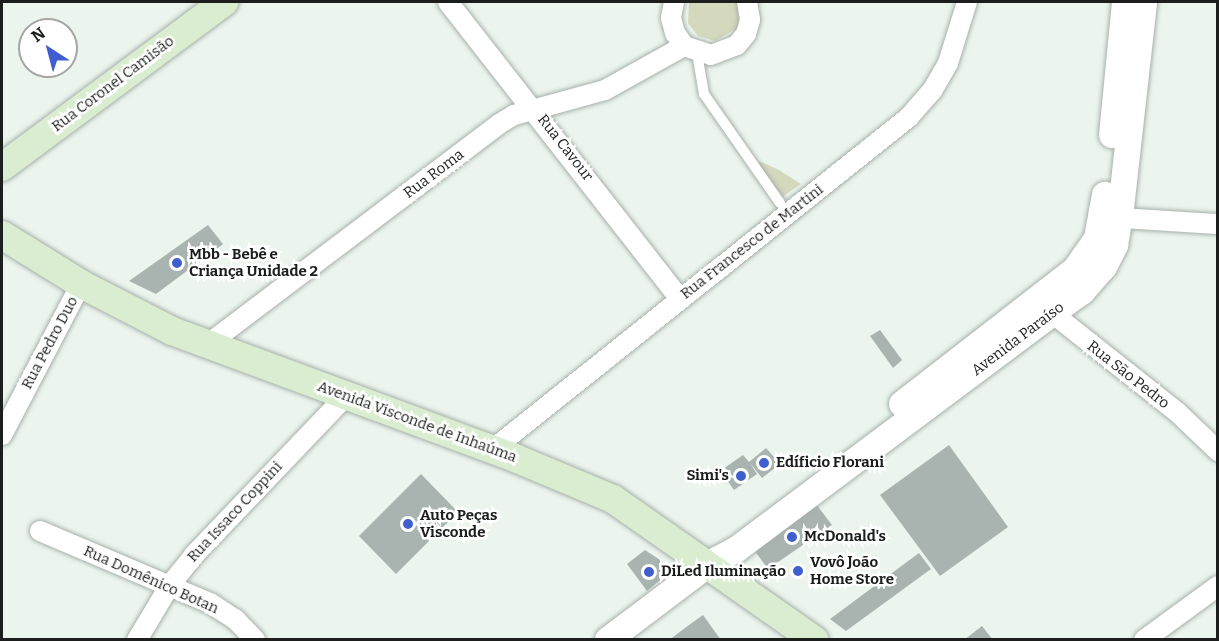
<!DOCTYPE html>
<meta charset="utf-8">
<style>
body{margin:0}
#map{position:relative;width:1219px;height:641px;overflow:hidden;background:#ebf5ee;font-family:Bitter,serif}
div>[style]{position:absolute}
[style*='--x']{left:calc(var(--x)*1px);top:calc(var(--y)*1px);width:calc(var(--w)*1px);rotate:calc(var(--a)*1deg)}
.green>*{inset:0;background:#d4d8bc}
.building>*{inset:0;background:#a9b4b1}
.roads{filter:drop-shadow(0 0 2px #a7b0aa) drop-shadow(0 0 2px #a7b0aa)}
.service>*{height:10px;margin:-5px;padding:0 5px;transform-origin:5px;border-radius:5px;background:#fff}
.minor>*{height:20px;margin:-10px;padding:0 10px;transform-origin:10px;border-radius:10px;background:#fff}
.tertiary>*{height:26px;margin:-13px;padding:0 13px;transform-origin:13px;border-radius:13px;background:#fff}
.secondary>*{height:28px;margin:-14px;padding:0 14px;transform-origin:14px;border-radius:14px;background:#daedd0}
.dots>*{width:16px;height:16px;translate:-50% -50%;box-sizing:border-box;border:3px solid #fff;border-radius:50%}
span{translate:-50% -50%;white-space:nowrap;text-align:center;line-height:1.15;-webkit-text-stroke:5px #fff;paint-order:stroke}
.street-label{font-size:15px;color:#1b1e1c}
.poi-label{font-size:15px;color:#1b1e1c;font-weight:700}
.left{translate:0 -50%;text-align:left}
.right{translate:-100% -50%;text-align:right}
.frame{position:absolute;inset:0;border:3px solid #1b1e1c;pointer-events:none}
.north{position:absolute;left:18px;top:18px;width:60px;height:60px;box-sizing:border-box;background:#fff;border:2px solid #a4a5a4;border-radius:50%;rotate:324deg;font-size:16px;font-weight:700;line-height:24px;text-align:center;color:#1b1e1c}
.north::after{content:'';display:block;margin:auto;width:21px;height:27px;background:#3f5fd1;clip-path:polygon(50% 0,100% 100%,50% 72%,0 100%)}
</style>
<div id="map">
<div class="green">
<div style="clip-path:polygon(689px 2px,739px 2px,741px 19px,737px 28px,715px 41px,698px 36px,688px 23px)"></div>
<div style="clip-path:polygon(759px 161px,779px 170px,801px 184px,782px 197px,759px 166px)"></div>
</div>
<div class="building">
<div style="clip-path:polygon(208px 225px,223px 244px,156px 294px,129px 281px)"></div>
<div style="clip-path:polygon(880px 330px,902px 360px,893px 368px,870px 336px)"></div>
<div style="clip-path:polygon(949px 445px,1008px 527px,940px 576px,880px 495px)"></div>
<div style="clip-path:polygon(766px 448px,780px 464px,762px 478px,750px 463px,757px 474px,734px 490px,720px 471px,743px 455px,749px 462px)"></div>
<div style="clip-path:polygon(421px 474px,458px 512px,396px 574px,359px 536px)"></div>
<div style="clip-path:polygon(816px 504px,832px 525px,768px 569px,754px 550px)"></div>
<div style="clip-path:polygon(645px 550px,663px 562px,665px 576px,647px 591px,627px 564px)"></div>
<div style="clip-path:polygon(919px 553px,931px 569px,846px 631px,830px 619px)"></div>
<div style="clip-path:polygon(703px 615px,721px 640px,669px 640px,689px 625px)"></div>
<div style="clip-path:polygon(982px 626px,993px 640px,964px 640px)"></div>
</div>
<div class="roads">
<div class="service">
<div style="--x:697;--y:53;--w:42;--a:80.3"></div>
<div style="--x:704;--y:94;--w:133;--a:55.1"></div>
</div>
<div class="minor">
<div style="--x:448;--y:2;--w:375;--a:52"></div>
<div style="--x:674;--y:2;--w:16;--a:101"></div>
<div style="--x:671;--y:18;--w:16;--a:75"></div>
<div style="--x:675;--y:33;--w:16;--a:55"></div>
<div style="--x:684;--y:46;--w:28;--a:18"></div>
<div style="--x:711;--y:55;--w:28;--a:-21"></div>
<div style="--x:737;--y:45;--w:14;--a:-51"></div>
<div style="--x:746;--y:34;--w:15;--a:-74"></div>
<div style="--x:750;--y:20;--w:18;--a:-99"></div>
<div style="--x:1106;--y:217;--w:112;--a:3.6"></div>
<div style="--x:1042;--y:305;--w:172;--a:38.4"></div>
<div style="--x:1177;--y:412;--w:57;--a:43.6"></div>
<div style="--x:207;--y:345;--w:366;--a:-37.1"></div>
<div style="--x:499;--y:124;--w:17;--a:-31"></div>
<div style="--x:514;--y:115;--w:94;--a:-15.4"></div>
<div style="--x:605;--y:90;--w:90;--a:-29.1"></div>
<div style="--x:2;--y:435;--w:170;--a:-62.4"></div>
<div style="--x:492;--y:450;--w:534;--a:-38.61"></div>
<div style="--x:909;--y:117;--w:35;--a:-49"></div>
<div style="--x:932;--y:91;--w:32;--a:-60"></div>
<div style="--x:948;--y:63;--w:64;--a:-72.7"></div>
<div style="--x:40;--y:531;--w:185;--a:23"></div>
<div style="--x:210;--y:603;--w:30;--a:33"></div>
<div style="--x:235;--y:619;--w:29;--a:46"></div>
<div style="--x:137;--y:640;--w:64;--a:-59"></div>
<div style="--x:170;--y:585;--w:38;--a:-51"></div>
<div style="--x:194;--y:555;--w:221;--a:-46.3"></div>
<div style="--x:1144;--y:640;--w:92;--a:-36.1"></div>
</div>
<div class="tertiary">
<div style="--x:1112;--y:135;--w:134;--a:-84.4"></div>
<div style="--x:902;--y:404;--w:219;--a:-37.8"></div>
<div style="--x:1075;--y:270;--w:39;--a:-55"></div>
<div style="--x:1097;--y:238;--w:44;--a:-79.5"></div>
<div style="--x:608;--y:640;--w:126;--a:-37"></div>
<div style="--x:709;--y:564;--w:32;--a:-28"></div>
<div style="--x:737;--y:549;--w:391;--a:-36.8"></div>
<div style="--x:1050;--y:315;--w:39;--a:-36"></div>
<div style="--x:1082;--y:292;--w:33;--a:-49"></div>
<div style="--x:1104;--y:267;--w:25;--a:-63"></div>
<div style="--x:1115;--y:245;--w:28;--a:-80"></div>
<div style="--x:1120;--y:217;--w:216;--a:-83.6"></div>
</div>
<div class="secondary">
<div style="--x:2;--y:167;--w:277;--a:-36.6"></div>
<div style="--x:2;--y:235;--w:93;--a:31.8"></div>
<div style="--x:81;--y:284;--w:102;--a:27.3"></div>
<div style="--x:172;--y:331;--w:366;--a:20.3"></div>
<div style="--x:515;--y:458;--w:106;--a:22.7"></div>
<div style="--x:613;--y:499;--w:246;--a:35"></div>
</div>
</div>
<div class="dots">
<div style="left:177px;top:263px;background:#3f5fd1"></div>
<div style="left:764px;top:463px;background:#3f5fd1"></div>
<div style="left:741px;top:476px;background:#3f5fd1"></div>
<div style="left:408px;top:524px;background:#3f5fd1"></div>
<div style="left:792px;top:537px;background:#3f5fd1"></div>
<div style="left:798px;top:571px;background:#3f5fd1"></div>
<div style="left:649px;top:572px;background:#3f5fd1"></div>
</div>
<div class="street-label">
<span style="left:113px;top:84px;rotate:-37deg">Rua Coronel Camisão</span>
<span style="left:565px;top:148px;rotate:52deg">Rua Cavour</span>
<span style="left:434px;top:174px;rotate:-37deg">Rua Roma</span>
<span style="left:752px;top:242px;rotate:-38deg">Rua Francesco de Martini</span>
<span style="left:1018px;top:339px;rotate:-37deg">Avenida Paraíso</span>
<span style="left:50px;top:343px;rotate:-62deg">Rua Pedro Duo</span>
<span style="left:1128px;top:375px;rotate:38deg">Rua São Pedro</span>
<span style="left:417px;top:422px;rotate:20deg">Avenida Visconde de Inhaúma</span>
<span style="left:235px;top:512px;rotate:-47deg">Rua Issaco Coppini</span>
<span style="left:151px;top:580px;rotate:24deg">Rua Domênico Botan</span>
</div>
<div class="poi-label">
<span class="left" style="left:189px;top:263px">Mbb - Bebê e<br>Criança Unidade 2</span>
<span class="left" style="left:776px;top:463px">Edíficio Florani</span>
<span class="right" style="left:729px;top:476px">Simi's</span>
<span class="left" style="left:420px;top:524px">Auto Peças<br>Visconde</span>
<span class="left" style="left:804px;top:537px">McDonald's</span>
<span class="left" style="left:810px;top:571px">Vovô João<br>Home Store</span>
<span class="left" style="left:661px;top:572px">DiLed Iluminação</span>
</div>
<div class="frame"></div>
<div class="north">N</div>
</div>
